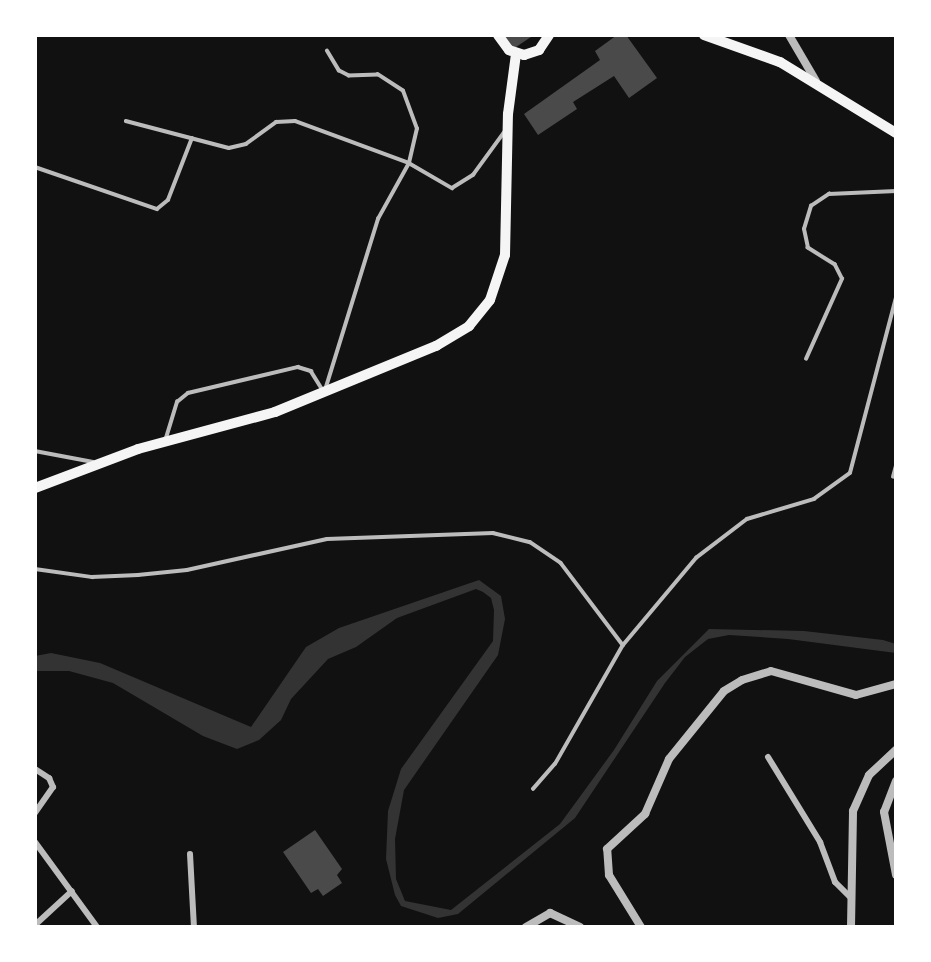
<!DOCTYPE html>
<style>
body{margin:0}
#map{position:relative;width:931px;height:962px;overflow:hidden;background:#111;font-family:"Sofia Sans Condensed",sans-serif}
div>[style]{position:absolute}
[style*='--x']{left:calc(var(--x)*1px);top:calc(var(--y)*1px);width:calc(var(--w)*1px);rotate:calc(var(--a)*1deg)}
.water>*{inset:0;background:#333}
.building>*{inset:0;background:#4a4a4a}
.service>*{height:3.5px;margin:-1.75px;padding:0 1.75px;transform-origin:1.75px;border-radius:1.75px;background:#bcbcbc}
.minor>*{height:6px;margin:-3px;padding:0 3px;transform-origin:3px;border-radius:3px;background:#bcbcbc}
.tertiary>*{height:8px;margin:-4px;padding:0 4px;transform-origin:4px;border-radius:4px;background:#bcbcbc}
.trunk>*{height:10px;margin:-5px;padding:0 5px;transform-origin:5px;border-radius:5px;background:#f5f5f5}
span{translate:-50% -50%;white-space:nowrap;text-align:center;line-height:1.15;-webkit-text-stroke:7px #fff;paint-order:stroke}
.frame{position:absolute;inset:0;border:37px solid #fff;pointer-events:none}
</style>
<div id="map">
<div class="water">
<div style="clip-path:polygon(479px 580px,501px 596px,505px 619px,498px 655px,404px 790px,395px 839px,396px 879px,405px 901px,451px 910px,560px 824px,614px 750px,657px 681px,709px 629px,804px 631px,883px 640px,896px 644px,896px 653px,788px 639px,729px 635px,708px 639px,685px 657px,665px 683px,575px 818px,458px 914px,438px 918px,401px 906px,395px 895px,386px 859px,388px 811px,401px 769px,493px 641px,494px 610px,491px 598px,483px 592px,476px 589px,397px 618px,356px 647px,328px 659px,291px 699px,281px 720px,259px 740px,237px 749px,203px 736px,113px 683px,69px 671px,35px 671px,35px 656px,51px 653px,100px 663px,251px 727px,306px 647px,339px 628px)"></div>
</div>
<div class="building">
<div style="clip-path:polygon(502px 35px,534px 35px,516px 47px,508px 46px)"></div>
<div style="clip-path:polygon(617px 35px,626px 35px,657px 78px,629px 98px,614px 76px,573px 102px,577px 109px,538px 135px,524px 114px,600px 60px,595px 51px)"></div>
<div style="clip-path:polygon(315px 830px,342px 869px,337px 875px,342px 883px,323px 896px,318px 889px,311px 893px,283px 852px)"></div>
</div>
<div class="service">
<div style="--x:126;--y:121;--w:106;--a:14.7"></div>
<div style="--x:229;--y:148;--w:17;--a:-13"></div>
<div style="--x:246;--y:144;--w:37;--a:-36"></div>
<div style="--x:276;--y:122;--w:19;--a:-3"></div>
<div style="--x:295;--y:121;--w:121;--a:20.2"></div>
<div style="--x:409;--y:163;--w:50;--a:30.2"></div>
<div style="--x:452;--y:188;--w:25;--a:-32"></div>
<div style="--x:473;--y:175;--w:54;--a:-54"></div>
<div style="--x:35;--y:167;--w:129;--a:19"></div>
<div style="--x:157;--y:209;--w:14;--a:-39"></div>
<div style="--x:168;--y:200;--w:66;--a:-68.8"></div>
<div style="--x:806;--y:359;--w:88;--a:-65.8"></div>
<div style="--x:842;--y:279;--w:16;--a:-117"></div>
<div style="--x:835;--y:265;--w:32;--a:-148"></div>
<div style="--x:808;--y:248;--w:19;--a:-102"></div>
<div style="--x:804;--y:229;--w:24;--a:-73"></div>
<div style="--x:811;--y:206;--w:22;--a:-34"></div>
<div style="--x:829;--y:194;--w:67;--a:-2.6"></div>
<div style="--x:326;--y:387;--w:176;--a:-72.8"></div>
<div style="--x:378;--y:219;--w:64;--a:-61"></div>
<div style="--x:409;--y:163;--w:35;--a:-77"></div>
<div style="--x:417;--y:129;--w:40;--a:-110.2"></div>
<div style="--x:403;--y:91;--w:30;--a:-147"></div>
<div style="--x:378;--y:75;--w:29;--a:178"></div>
<div style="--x:349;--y:76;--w:11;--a:-153"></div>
<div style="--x:339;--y:71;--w:23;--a:-121"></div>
<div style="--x:166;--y:438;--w:38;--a:-73"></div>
<div style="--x:177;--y:402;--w:14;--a:-39"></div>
<div style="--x:188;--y:393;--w:113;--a:-13.3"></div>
<div style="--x:298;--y:367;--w:14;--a:17"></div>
<div style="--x:311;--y:371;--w:22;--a:58"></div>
<div style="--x:35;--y:451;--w:59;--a:10.7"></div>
<div style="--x:893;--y:477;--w:11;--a:-75"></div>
<div style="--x:35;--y:569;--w:58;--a:8"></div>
<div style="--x:92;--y:577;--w:46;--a:-2.5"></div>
<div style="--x:138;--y:575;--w:49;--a:-5.8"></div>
<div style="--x:187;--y:570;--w:143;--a:-12.5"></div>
<div style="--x:327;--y:539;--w:166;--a:-2.1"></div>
<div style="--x:493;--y:533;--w:38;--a:14"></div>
<div style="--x:530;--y:542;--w:37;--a:34"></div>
<div style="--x:561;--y:563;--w:103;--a:52.9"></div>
<div style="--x:533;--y:789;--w:33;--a:-49"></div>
<div style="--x:555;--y:764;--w:137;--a:-60.3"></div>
<div style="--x:623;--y:645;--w:114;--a:-50"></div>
<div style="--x:696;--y:558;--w:64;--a:-37.4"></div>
<div style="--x:747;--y:519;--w:70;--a:-16.6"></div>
<div style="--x:814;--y:499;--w:44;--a:-35.8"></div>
<div style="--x:850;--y:473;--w:181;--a:-75.3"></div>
</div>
<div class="minor">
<div style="--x:768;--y:757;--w:100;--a:58.5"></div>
<div style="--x:820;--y:842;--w:43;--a:69.4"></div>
<div style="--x:835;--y:882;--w:24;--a:45"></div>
<div style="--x:35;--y:769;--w:17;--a:33"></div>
<div style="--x:49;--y:778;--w:10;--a:66"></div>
<div style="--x:53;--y:787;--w:32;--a:125"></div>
<div style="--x:35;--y:842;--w:105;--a:53.9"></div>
<div style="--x:190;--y:854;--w:73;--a:86.9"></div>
<div style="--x:35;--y:925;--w:50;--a:-42.6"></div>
</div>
<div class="tertiary">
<div style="--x:789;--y:35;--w:53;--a:59.6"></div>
<div style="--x:896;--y:781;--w:33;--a:111"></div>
<div style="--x:884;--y:812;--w:64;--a:79.2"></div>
<div style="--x:526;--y:927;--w:28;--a:-30"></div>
<div style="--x:550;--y:913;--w:33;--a:25"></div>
<div style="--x:641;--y:927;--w:61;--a:-121.6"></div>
<div style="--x:609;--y:875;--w:26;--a:-94"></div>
<div style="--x:607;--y:849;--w:52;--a:-42.6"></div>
<div style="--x:645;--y:814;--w:60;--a:-66.4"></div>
<div style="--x:669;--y:759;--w:87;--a:-51"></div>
<div style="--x:724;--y:691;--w:21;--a:-31"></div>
<div style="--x:742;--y:680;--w:30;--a:-17"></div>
<div style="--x:771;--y:671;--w:88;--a:15.8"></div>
<div style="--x:856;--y:695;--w:41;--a:-15.4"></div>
<div style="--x:851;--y:927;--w:116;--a:-89"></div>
<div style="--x:853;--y:811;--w:39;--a:-66"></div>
<div style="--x:869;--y:775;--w:37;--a:-43"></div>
</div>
<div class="trunk">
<div style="--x:498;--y:35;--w:19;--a:54"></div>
<div style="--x:509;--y:50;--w:16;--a:18"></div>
<div style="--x:524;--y:55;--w:16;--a:-18"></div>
<div style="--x:539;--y:50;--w:18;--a:-56"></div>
<div style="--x:704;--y:35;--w:81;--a:19.6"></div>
<div style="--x:780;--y:62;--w:136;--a:31.5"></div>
<div style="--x:35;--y:488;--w:110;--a:-20.7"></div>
<div style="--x:138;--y:449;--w:142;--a:-15.1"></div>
<div style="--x:275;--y:412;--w:174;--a:-22.3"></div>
<div style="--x:436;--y:346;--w:39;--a:-31"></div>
<div style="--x:469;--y:326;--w:33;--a:-51"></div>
<div style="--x:490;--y:300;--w:47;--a:-71.6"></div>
<div style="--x:505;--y:255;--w:141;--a:-88.8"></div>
<div style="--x:508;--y:114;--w:61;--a:-82.4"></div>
</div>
<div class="frame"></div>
</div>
